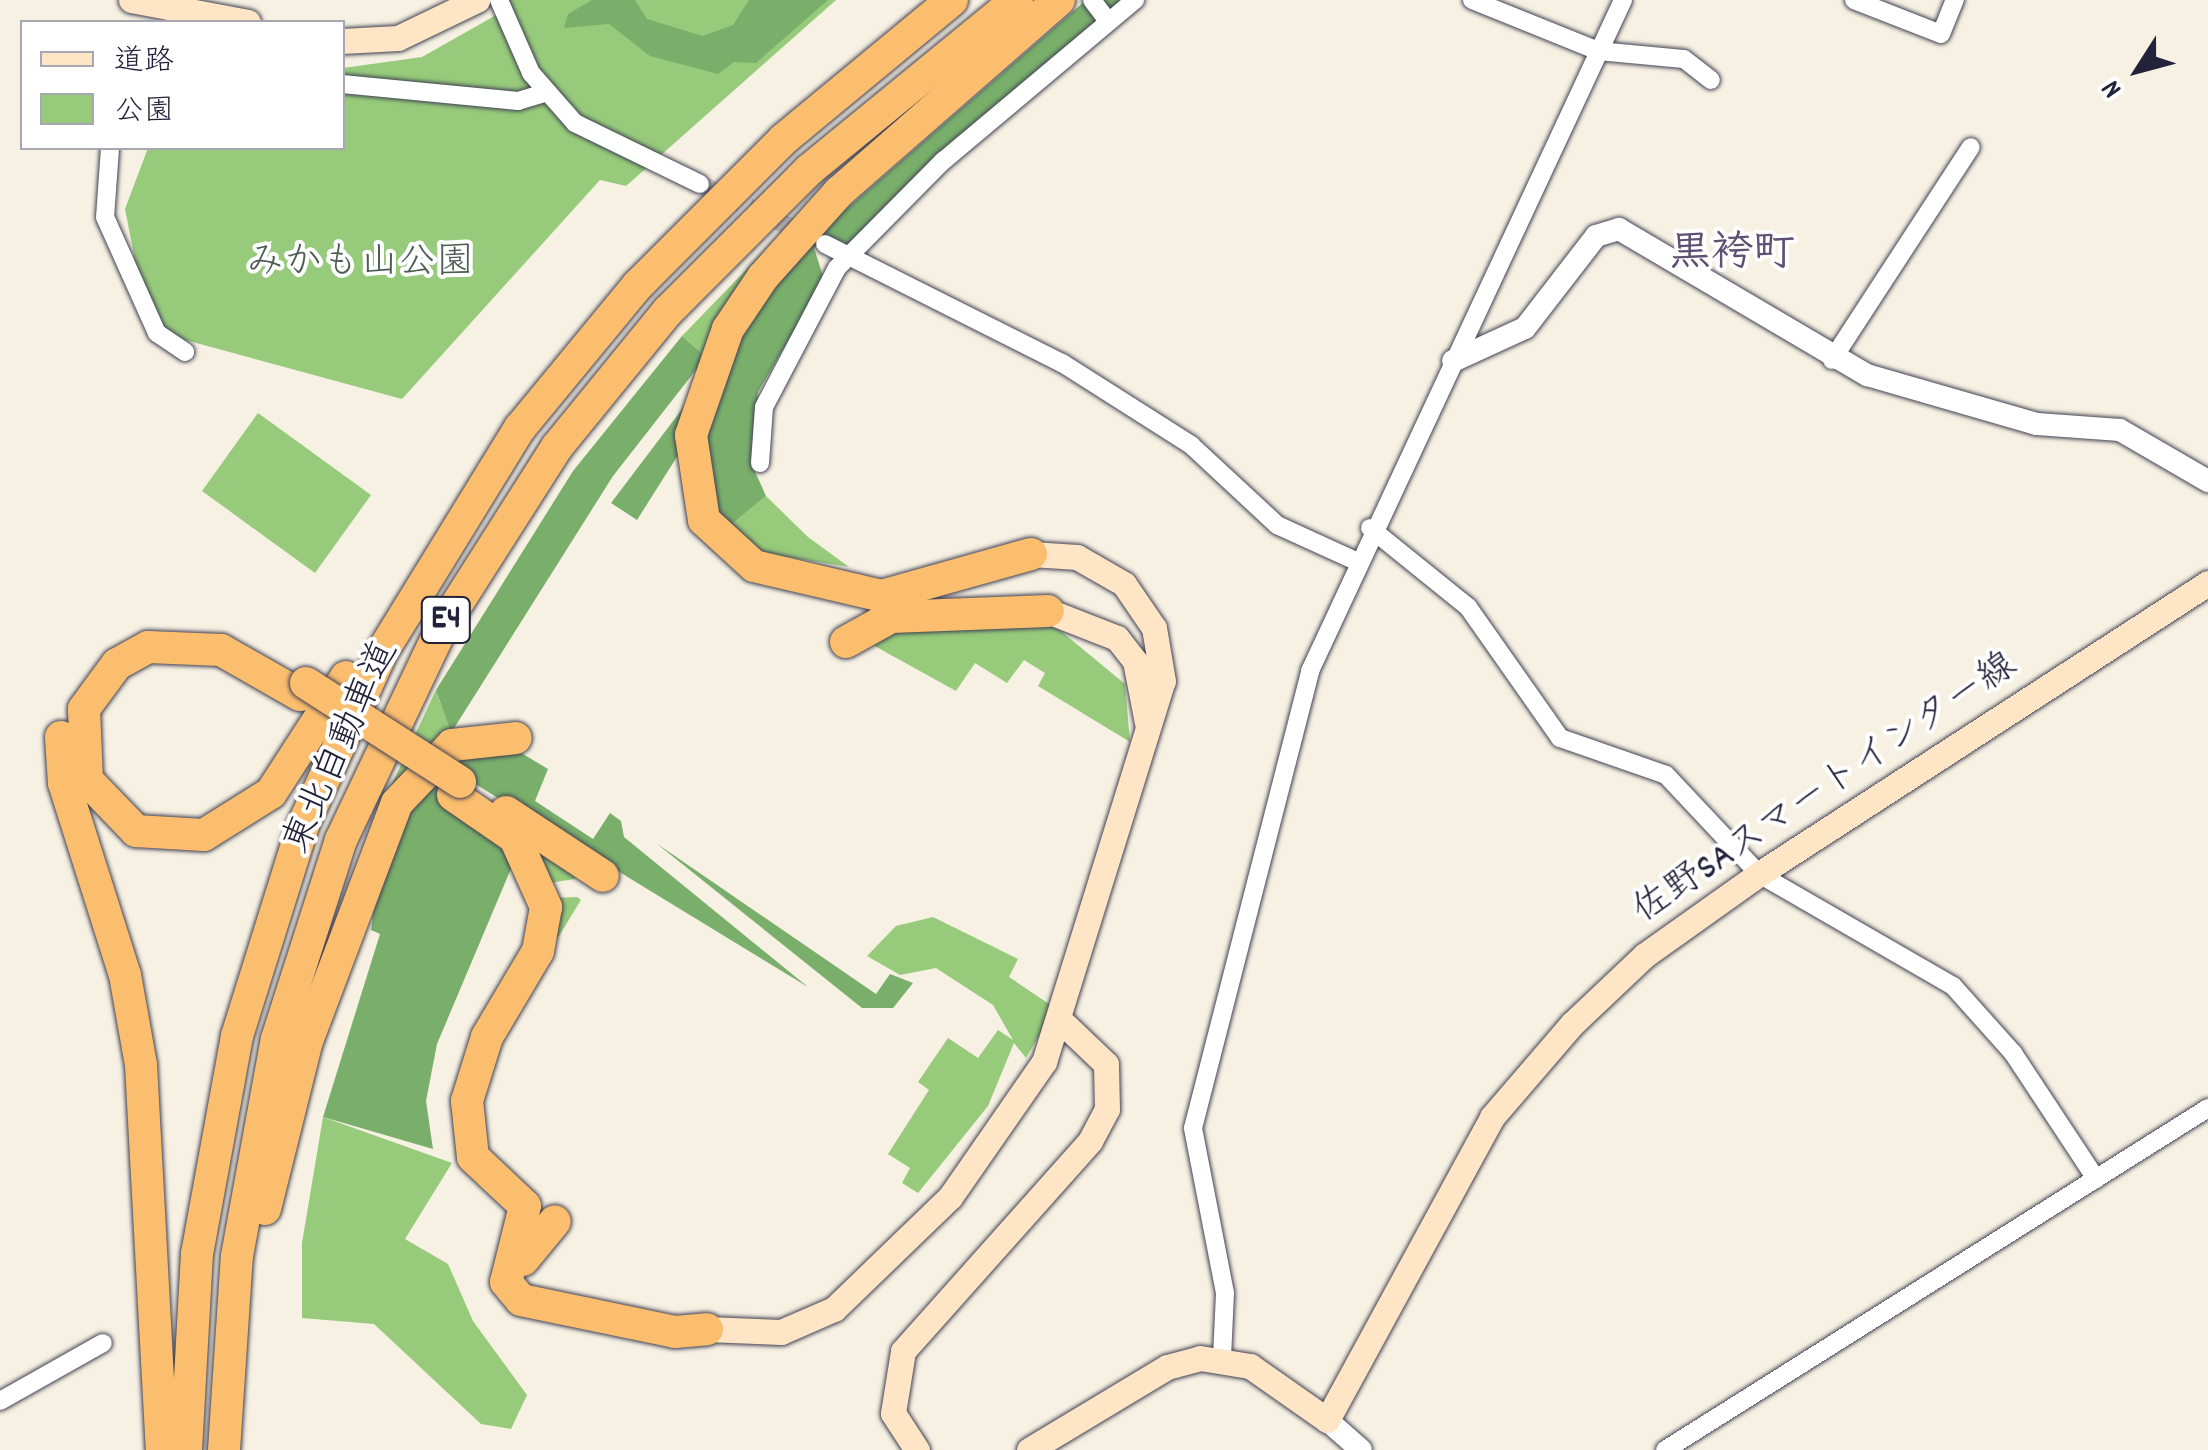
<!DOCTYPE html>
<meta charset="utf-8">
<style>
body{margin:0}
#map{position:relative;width:2208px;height:1450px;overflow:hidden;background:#f6f1e2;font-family:Dekko,"Klee One",sans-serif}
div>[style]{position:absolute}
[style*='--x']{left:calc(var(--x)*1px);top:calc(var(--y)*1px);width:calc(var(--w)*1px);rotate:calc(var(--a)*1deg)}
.green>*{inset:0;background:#97cb7b}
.forest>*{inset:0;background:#79af6b}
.minor-tunnel>*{height:18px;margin-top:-9px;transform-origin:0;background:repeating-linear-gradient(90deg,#ccc8c1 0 18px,transparent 0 27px)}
.roads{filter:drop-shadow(0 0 2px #424154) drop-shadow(0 0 2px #424154)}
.minor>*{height:18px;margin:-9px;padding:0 9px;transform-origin:9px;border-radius:9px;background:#fff}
.tertiary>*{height:22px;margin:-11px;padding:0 11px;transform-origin:11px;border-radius:11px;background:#fff}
.secondary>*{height:25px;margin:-12.5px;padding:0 12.5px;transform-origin:12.5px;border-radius:12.5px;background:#fde5c5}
.motorway>*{height:32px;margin:-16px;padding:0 16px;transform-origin:16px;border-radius:16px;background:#fbbe6e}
.bridges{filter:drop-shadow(0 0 2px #424154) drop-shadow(0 0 2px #424154)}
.motorway-bridge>*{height:32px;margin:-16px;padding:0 16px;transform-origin:16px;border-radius:16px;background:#fbbe6e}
span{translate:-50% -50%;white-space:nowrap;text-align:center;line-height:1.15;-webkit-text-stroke:8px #fff;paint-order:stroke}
.shield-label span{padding:2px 8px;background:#fff;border:2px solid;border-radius:8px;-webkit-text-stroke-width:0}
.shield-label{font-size:35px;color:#22223b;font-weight:700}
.park-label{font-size:38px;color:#4b5d51}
.street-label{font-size:38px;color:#22223b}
.quarter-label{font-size:42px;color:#5f5073;font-weight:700}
.legend{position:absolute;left:20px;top:20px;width:325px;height:130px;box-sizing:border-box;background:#fff;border:2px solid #a7a7b1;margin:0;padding:12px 18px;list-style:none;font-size:30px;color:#22223b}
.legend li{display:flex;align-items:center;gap:20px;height:50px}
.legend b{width:50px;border:2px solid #a7a7b1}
.north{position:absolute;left:2088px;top:20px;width:100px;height:100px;-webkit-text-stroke:8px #fff;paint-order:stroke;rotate:234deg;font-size:28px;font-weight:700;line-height:40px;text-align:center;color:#22223b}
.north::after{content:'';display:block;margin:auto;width:35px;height:45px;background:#22223b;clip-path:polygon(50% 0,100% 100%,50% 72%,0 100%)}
</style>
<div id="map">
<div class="green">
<div style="clip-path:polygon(491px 0,836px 0,626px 186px,600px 180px,402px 399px,167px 335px,136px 265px,125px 209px,148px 148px,342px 148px,343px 68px,422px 57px,498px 14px)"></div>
<div style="clip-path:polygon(853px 159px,706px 357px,682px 336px)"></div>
<div style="clip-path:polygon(258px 413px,371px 495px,315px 573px,202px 491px)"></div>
<div style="clip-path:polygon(766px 496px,808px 537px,849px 567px,763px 553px,726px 529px)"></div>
<div style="clip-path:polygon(1024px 622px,1056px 627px,1125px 684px,1130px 742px,1038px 686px,1045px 673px,1024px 660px,1007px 683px,975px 663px,956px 691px,871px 644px,895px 628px)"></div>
<div style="clip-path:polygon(436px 690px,451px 733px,391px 786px)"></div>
<div style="clip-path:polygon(495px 811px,576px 877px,575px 879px,549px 883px)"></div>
<div style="clip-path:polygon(577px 897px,581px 900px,554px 944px,552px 898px)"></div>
<div style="clip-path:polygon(933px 917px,1018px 959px,1009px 977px,1055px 1008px,1026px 1058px,1014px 1043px,988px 1106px,918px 1193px,902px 1183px,910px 1168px,888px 1154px,929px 1090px,918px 1082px,948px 1038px,978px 1058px,998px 1030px,1013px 1040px,993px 1005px,936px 968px,900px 975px,867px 956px,896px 926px)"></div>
<div style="clip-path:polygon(323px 1117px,452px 1163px,405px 1239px,448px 1264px,473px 1321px,527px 1395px,511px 1429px,481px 1424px,374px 1324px,302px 1318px,302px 1243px)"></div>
</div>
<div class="forest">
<div style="clip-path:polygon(592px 0,635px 0,647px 19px,703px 36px,733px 25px,749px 0,828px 0,756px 63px,734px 62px,718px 74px,650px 56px,609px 24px,564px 28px,568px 14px)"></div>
<div style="clip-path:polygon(1086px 0,1126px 0,848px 248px,823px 239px,814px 248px,824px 279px,758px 392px,752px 465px,766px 496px,726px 529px,710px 511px,699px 423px,718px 369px,798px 251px)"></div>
<div style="clip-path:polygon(682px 336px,706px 357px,613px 476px,451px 733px,436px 690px,573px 471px)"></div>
<div style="clip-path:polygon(689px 400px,680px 452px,637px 520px,611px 503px)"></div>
<div style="clip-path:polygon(513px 748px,548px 769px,535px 801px,593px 839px,610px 813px,621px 821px,624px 837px,808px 987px,462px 776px,513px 864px,437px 1044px,426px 1101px,433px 1149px,323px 1117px,380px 934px,371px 930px,373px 914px,403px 819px,449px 760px)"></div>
<div style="clip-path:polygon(656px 843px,876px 994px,890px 974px,913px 983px,893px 1008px,862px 1008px)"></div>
</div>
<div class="minor-tunnel">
<div style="--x:700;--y:184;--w:119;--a:25.5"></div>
</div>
<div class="roads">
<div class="minor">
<div style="--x:499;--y:0;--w:80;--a:66.3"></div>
<div style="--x:531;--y:73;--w:67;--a:48.7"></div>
<div style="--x:575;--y:123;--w:139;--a:26"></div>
<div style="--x:1092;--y:0;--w:25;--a:53"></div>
<div style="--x:1472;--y:0;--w:136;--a:22"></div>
<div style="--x:1598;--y:51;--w:86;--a:5.3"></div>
<div style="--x:1684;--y:59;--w:34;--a:38"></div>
<div style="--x:1854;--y:0;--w:93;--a:21.3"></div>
<div style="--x:1941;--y:34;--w:37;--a:-68"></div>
<div style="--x:342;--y:84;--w:177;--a:5.5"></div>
<div style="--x:518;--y:101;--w:28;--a:-17"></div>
<div style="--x:110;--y:148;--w:69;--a:94.1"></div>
<div style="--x:105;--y:217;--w:127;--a:65.9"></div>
<div style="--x:157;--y:333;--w:34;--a:34"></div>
<div style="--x:825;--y:244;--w:265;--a:26.7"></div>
<div style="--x:1062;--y:363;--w:153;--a:32.4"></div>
<div style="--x:1191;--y:445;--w:117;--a:42.9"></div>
<div style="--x:1277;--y:525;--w:87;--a:24.5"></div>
<div style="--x:1832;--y:360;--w:254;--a:-56.9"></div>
<div style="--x:760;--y:463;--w:56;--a:-85.9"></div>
<div style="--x:764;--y:407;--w:157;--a:-62.3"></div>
<div style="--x:837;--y:268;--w:151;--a:-45.3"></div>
<div style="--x:943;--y:161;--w:251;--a:-40"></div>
<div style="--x:1370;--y:528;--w:126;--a:38.9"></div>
<div style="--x:1468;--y:607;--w:160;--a:54.9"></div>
<div style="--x:1560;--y:738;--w:112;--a:19.2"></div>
<div style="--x:1666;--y:775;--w:136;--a:46.8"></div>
<div style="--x:1759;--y:874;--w:224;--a:30"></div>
<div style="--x:1953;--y:986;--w:90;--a:48.2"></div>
<div style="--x:2013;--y:1053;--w:151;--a:56.6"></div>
<div style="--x:1222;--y:1357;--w:64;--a:-87.3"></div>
<div style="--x:1225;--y:1293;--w:168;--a:-101"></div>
<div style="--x:1193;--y:1128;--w:472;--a:-75.6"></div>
<div style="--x:1310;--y:671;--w:740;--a:-64.99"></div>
<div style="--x:0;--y:1401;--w:118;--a:-29.4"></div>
<div style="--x:1665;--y:1450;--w:642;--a:-32.2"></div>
</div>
<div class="tertiary">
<div style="--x:1453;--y:361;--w:79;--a:-24.6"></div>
<div style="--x:1525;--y:328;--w:116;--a:-52.3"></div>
<div style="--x:1596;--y:236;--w:24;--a:-17"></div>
<div style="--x:1619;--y:229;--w:288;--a:30.5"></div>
<div style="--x:1867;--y:375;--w:177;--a:16.1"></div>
<div style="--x:2037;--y:424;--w:83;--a:4.1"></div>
<div style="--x:2120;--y:430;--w:102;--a:30.1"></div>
<div style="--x:1327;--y:1420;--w:45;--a:41.4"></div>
</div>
<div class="secondary">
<div style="--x:131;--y:0;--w:119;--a:10.6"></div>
<div style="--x:342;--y:41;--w:56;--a:-3.1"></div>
<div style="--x:398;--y:38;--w:88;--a:-25.7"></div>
<div style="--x:1048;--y:611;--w:74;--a:21.4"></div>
<div style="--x:1117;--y:638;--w:29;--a:52"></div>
<div style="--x:1135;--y:661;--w:63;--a:79"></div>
<div style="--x:707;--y:1329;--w:74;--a:2.3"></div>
<div style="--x:781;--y:1332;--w:58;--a:-23.5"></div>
<div style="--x:834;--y:1309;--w:161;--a:-44"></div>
<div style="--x:950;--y:1197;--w:165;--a:-55.2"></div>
<div style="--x:1044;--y:1062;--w:399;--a:-72.7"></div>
<div style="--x:1163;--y:681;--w:54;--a:-99.6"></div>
<div style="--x:1154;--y:628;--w:53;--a:-124.3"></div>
<div style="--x:1124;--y:584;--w:54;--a:-150.1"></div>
<div style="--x:1077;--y:557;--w:46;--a:-176.3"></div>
<div style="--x:917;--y:1450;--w:44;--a:-123"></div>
<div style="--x:893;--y:1413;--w:63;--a:-80.8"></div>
<div style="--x:903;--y:1351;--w:281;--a:-48.3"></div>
<div style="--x:1090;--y:1141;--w:36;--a:-62"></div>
<div style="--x:1107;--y:1109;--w:45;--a:-91.3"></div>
<div style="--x:1106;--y:1064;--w:62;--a:-136.3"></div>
<div style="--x:1029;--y:1450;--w:161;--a:-31"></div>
<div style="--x:1167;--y:1367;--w:34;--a:-15"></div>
<div style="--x:1200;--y:1358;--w:51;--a:9.1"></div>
<div style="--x:1250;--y:1366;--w:94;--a:35"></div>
<div style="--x:1327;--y:1420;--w:345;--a:-61.4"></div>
<div style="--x:1492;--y:1117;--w:123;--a:-49.3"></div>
<div style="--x:1572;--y:1024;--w:100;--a:-43.4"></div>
<div style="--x:1645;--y:955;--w:140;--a:-35.4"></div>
<div style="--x:1759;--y:874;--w:535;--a:-32.95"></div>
</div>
<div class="motorway">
<div style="--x:1031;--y:554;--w:155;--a:164.3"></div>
<div style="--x:882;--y:596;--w:131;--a:-166.8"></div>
<div style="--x:754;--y:566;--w:68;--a:-137.4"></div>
<div style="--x:704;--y:520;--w:86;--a:-98.7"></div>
<div style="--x:691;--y:435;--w:112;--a:-70.8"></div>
<div style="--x:728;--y:329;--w:63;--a:-56.1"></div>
<div style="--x:763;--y:277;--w:114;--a:-48.2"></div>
<div style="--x:839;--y:192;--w:292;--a:-41.1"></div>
<div style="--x:846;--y:642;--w:51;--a:-29.1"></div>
<div style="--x:891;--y:617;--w:157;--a:-2.2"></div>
<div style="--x:300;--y:695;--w:91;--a:-150.3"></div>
<div style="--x:221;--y:650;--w:73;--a:-177.6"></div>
<div style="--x:148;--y:647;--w:35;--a:151"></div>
<div style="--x:117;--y:664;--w:56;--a:126.3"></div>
<div style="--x:84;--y:709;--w:71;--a:87.6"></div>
<div style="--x:87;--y:780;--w:71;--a:46.1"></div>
<div style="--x:136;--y:831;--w:68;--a:3.4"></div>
<div style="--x:204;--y:835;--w:79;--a:-32.1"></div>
<div style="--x:271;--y:793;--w:138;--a:-57.1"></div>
<div style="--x:61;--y:737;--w:46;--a:86.3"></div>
<div style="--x:64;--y:783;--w:201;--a:72.4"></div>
<div style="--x:125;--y:975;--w:91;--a:79.9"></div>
<div style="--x:141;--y:1065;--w:386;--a:86.9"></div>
<div style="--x:453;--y:795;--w:75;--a:34.7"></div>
<div style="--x:515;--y:838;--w:76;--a:65.8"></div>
<div style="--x:546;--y:907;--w:45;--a:100.3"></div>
<div style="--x:538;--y:951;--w:100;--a:120.7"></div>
<div style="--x:487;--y:1037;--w:67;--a:107.4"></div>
<div style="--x:467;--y:1101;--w:56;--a:83.9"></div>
<div style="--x:473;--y:1157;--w:71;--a:43.3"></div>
<div style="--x:525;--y:1206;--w:78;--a:104"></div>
<div style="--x:506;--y:1282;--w:23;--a:50"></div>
<div style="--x:521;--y:1300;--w:157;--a:11.7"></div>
<div style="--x:675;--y:1332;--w:32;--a:-5"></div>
<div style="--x:506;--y:812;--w:116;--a:33.4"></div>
<div style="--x:265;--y:1209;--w:173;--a:-76"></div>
<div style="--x:307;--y:1041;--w:254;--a:-69.3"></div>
<div style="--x:397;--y:803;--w:80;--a:-46.5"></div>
<div style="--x:452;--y:745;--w:64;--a:-6.2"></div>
<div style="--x:523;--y:1260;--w:50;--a:-50.6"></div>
<div style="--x:186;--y:1450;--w:196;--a:-86.8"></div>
<div style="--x:197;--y:1254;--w:222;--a:-79.6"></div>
<div style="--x:237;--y:1036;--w:221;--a:-72.6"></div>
<div style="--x:303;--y:825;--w:190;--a:-65.5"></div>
<div style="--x:382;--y:652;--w:263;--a:-58.4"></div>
<div style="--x:520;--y:428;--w:185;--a:-50.5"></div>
<div style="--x:638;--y:285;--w:206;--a:-45"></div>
<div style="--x:784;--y:139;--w:218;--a:-39.6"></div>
<div style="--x:224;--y:1450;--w:194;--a:-86.2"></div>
<div style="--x:237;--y:1256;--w:221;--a:-79.6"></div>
<div style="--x:277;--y:1039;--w:209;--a:-72.2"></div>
<div style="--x:341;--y:840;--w:233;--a:-64.6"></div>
<div style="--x:441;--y:629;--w:216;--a:-57.5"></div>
<div style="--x:557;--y:447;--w:176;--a:-50.8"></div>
<div style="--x:668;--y:311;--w:199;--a:-45"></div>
<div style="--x:809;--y:170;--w:269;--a:-39.3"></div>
</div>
</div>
<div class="bridges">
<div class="motorway-bridge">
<div style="--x:306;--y:683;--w:183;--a:32.7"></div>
</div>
</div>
<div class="shield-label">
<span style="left:446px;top:620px">E4</span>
</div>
<div class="park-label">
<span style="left:360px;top:265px">みかも山公園</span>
</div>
<div class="street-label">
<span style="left:343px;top:748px;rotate:-66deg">東北自動車道</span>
<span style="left:1826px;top:790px;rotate:-34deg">佐野SAスマートインター線</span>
</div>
<div class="quarter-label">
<span style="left:1732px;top:256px">黒袴町</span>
</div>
<ul class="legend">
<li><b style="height:12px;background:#fde5c5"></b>道路</li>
<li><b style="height:28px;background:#97cb7b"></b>公園</li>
</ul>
<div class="north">N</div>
</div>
